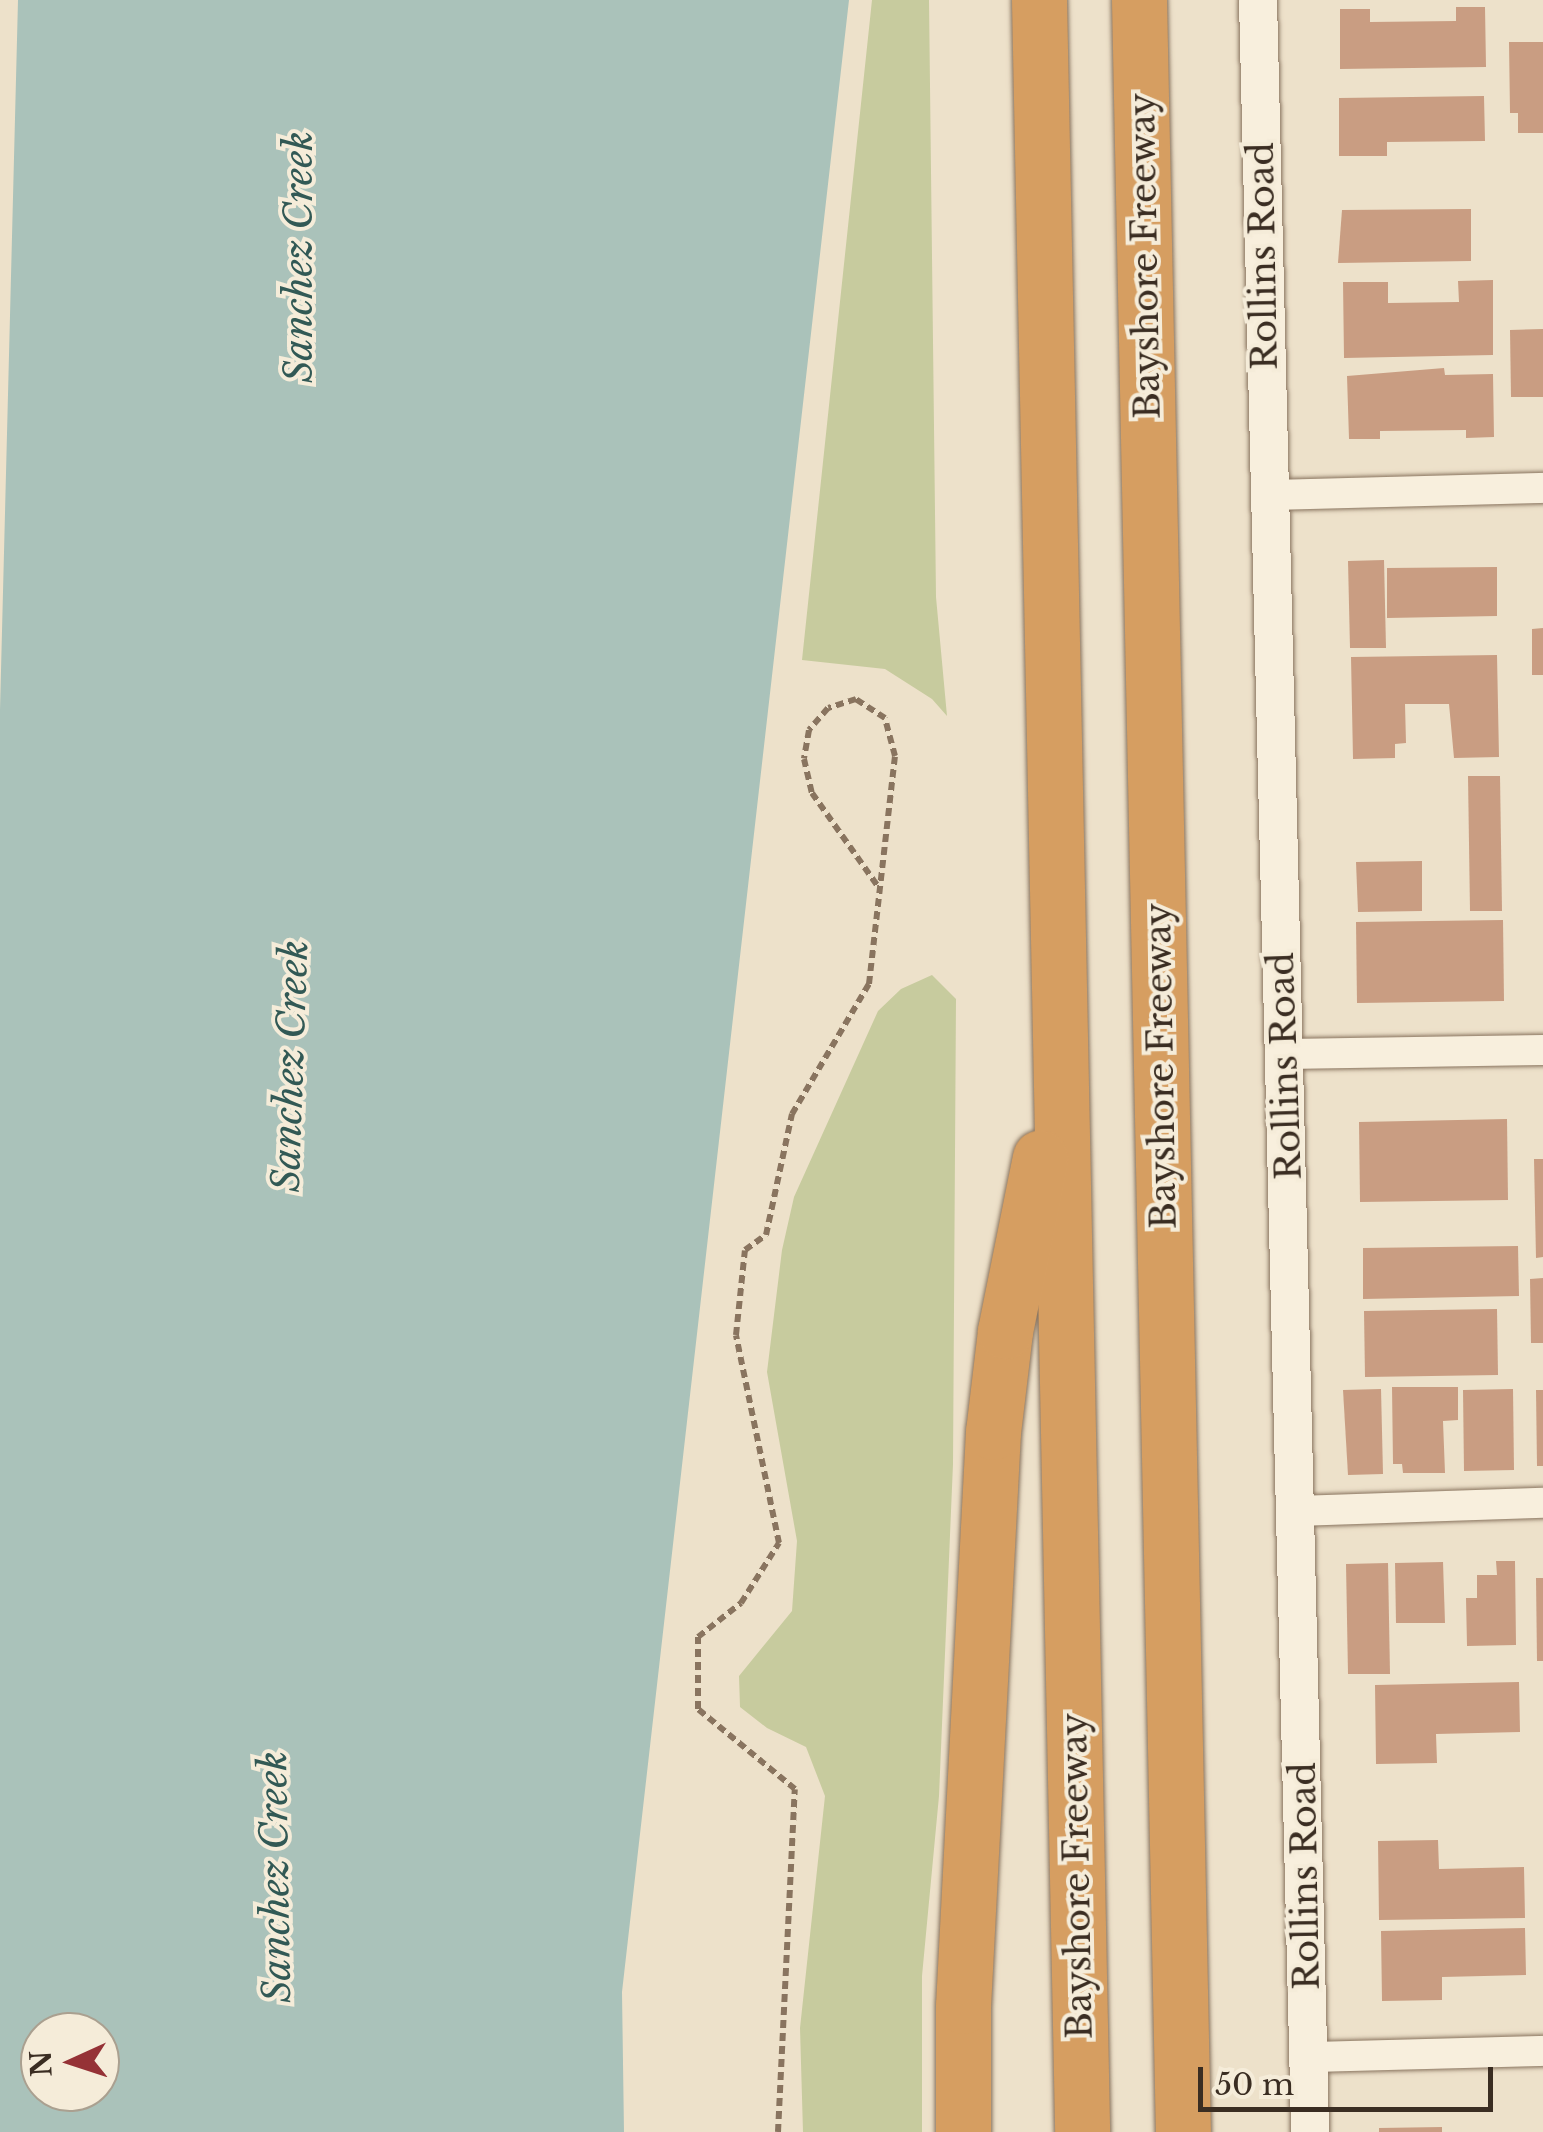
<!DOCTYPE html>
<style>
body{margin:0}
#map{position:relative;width:1543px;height:2132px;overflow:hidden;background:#ede1ca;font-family:"Libre Baskerville",serif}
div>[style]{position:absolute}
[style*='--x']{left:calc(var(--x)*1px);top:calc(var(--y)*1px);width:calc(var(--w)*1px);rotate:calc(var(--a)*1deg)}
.green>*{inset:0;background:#c7cb9e}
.water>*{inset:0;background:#aac2ba}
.building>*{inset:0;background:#c99d82}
.path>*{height:6px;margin-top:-3px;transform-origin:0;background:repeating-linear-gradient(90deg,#89745f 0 8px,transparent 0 13px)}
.roads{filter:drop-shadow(0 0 2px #89745f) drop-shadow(0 0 2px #89745f)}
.minor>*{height:30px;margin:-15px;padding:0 15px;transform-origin:15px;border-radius:15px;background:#f8efdd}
.tertiary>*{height:38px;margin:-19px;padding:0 19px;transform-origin:19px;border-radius:19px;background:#f8efdd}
.motorway>*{height:55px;margin:-27.5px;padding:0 27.5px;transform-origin:27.5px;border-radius:27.5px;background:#d69e61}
span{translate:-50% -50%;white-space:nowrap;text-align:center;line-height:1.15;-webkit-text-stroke:8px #f5ecd9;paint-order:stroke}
.street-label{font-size:35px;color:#3a2d22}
.water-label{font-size:38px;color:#325955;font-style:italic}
.north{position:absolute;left:20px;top:2012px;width:100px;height:100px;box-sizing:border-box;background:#f5ecd9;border:2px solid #aaa090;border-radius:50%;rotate:267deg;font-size:28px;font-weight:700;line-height:40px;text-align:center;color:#3a2d22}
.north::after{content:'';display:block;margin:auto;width:35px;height:45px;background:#953236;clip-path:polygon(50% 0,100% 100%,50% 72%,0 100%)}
.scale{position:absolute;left:1198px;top:2067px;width:295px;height:45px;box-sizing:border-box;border:5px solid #3a2d22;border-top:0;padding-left:12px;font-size:30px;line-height:35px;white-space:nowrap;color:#3a2d22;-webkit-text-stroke:8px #f5ecd9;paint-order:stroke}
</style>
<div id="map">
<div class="green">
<div style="clip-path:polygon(872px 0,929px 0,936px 597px,947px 716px,932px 699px,885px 669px,802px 660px)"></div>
<div style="clip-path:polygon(932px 975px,956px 999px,953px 1464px,939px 1796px,922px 1976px,922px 2132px,803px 2132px,800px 2028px,825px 1796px,806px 1747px,767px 1728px,740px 1707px,739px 1676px,792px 1611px,797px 1541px,767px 1372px,782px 1250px,794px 1197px,878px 1011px,901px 989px)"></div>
</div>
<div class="water">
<div style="clip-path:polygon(evenodd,18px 0,849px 0,622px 1992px,624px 2132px,0 2132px,0 710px,18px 0,40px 2032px,100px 2032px,100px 2092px,40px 2092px,40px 2032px)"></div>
</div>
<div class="building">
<div style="clip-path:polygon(1456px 7px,1485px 7px,1486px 67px,1340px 69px,1340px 9px,1370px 9px,1370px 22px,1456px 21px)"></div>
<div style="clip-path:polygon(1509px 42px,1543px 42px,1543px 133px,1518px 133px,1518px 113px,1510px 113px)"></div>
<div style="clip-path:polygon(1484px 96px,1485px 141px,1387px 142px,1387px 156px,1339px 156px,1339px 98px)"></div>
<div style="clip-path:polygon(1471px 209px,1471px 261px,1338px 263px,1342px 210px)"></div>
<div style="clip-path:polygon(1493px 280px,1493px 355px,1344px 358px,1343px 282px,1388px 282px,1388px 303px,1459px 302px,1458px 281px)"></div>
<div style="clip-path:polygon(1543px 329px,1543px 397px,1511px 397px,1510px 330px)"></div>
<div style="clip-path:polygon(1444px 368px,1445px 375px,1493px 374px,1494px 437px,1466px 438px,1466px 430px,1380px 431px,1380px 439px,1349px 439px,1347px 376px)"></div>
<div style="clip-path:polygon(1384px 560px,1386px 648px,1350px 648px,1348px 561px)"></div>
<div style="clip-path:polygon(1497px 567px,1497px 616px,1387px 618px,1387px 568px)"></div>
<div style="clip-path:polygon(1543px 628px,1543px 675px,1532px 675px,1532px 629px)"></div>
<div style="clip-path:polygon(1497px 655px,1499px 757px,1454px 758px,1449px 704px,1405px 704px,1406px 743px,1395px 744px,1395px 758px,1353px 759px,1351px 657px)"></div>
<div style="clip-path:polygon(1468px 776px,1500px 776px,1502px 911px,1470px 911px)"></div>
<div style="clip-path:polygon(1422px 861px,1422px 911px,1358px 912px,1356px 862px)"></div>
<div style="clip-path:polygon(1503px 920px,1504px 1001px,1357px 1003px,1356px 922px)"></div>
<div style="clip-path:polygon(1507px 1119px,1508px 1200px,1360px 1202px,1359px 1122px)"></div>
<div style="clip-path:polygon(1534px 1159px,1543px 1159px,1543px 1257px,1536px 1258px)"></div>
<div style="clip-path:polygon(1518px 1246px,1519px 1296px,1363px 1299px,1363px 1248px)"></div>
<div style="clip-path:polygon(1543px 1278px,1543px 1343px,1531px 1343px,1530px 1279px)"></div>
<div style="clip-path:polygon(1497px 1309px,1498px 1375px,1365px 1377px,1364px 1311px)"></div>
<div style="clip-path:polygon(1392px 1387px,1458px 1387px,1458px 1420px,1443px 1421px,1445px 1473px,1403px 1473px,1402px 1464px,1393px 1464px)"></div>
<div style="clip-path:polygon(1381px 1389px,1383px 1474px,1348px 1475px,1343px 1390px)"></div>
<div style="clip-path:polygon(1513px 1389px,1514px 1470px,1464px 1471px,1463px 1390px)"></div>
<div style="clip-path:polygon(1536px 1390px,1543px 1390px,1543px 1466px,1537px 1466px)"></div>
<div style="clip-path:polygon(1496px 1561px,1515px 1561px,1516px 1645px,1467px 1646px,1466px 1598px,1477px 1598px,1477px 1575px,1497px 1575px)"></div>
<div style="clip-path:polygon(1443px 1562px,1445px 1623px,1396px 1623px,1395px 1563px)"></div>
<div style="clip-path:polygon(1388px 1563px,1390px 1674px,1348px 1674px,1346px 1564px)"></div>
<div style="clip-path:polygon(1536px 1578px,1543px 1578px,1543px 1661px,1537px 1661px)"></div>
<div style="clip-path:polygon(1519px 1682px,1520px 1732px,1436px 1734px,1437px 1763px,1376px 1764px,1375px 1685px)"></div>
<div style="clip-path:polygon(1438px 1840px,1439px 1869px,1524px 1867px,1525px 1918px,1379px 1920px,1378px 1841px)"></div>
<div style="clip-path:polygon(1525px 1928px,1526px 1975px,1442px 1977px,1442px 2000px,1382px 2001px,1381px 1931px)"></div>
<div style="clip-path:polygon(1442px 2127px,1442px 2132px,1379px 2132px,1379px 2128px)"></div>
</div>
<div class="path">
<div style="--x:778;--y:2132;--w:343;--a:-87.2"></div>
<div style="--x:795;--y:1789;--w:126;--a:-140.5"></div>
<div style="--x:698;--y:1709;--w:72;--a:-90"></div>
<div style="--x:698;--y:1637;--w:55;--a:-38.3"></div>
<div style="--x:741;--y:1603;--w:71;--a:-57.7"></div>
<div style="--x:779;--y:1543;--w:212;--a:-101.7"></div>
<div style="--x:736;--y:1335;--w:85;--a:-84"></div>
<div style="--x:745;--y:1250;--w:26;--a:-36"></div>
<div style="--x:766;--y:1235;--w:124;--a:-77.9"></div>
<div style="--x:792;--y:1114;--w:151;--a:-59.4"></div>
<div style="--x:869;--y:984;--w:229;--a:-83.5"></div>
<div style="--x:895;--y:756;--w:39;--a:-105"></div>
<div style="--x:885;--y:718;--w:35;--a:-147"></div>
<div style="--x:856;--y:699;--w:29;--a:162"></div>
<div style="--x:828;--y:708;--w:29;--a:131"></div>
<div style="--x:809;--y:730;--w:29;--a:100"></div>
<div style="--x:804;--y:759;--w:35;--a:77"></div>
<div style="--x:812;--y:793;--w:113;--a:54.8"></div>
</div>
<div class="roads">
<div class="minor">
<div style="--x:1268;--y:495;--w:275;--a:-1.5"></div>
<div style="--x:1285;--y:1054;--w:258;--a:-0.9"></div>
<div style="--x:1297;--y:1511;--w:246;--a:-1.9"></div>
<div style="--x:1309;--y:2057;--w:234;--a:-1.5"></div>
</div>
<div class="tertiary">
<div style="--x:1258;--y:0;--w:2133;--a:88.6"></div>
</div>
<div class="motorway">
<div style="--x:1039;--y:0;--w:2132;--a:88.84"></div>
<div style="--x:1139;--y:0;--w:2132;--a:88.82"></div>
<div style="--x:963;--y:2132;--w:126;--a:-90"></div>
<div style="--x:963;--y:2006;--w:575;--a:-87.01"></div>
<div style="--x:993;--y:1432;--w:102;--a:-83.2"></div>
<div style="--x:1005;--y:1331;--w:177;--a:-78.6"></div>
</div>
</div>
<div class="street-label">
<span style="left:1145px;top:256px;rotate:-91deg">Bayshore Freeway</span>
<span style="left:1263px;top:256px;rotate:-91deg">Rollins Road</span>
<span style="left:1161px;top:1066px;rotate:-91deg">Bayshore Freeway</span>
<span style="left:1285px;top:1066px;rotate:-92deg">Rollins Road</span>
<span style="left:1077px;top:1876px;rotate:-91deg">Bayshore Freeway</span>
<span style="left:1305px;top:1876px;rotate:-91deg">Rollins Road</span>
</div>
<div class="water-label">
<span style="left:299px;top:257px;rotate:-90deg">Sanchez Creek</span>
<span style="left:290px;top:1066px;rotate:-88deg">Sanchez Creek</span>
<span style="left:275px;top:1877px;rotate:-91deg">Sanchez Creek</span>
</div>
<div class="north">N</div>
<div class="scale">50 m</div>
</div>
